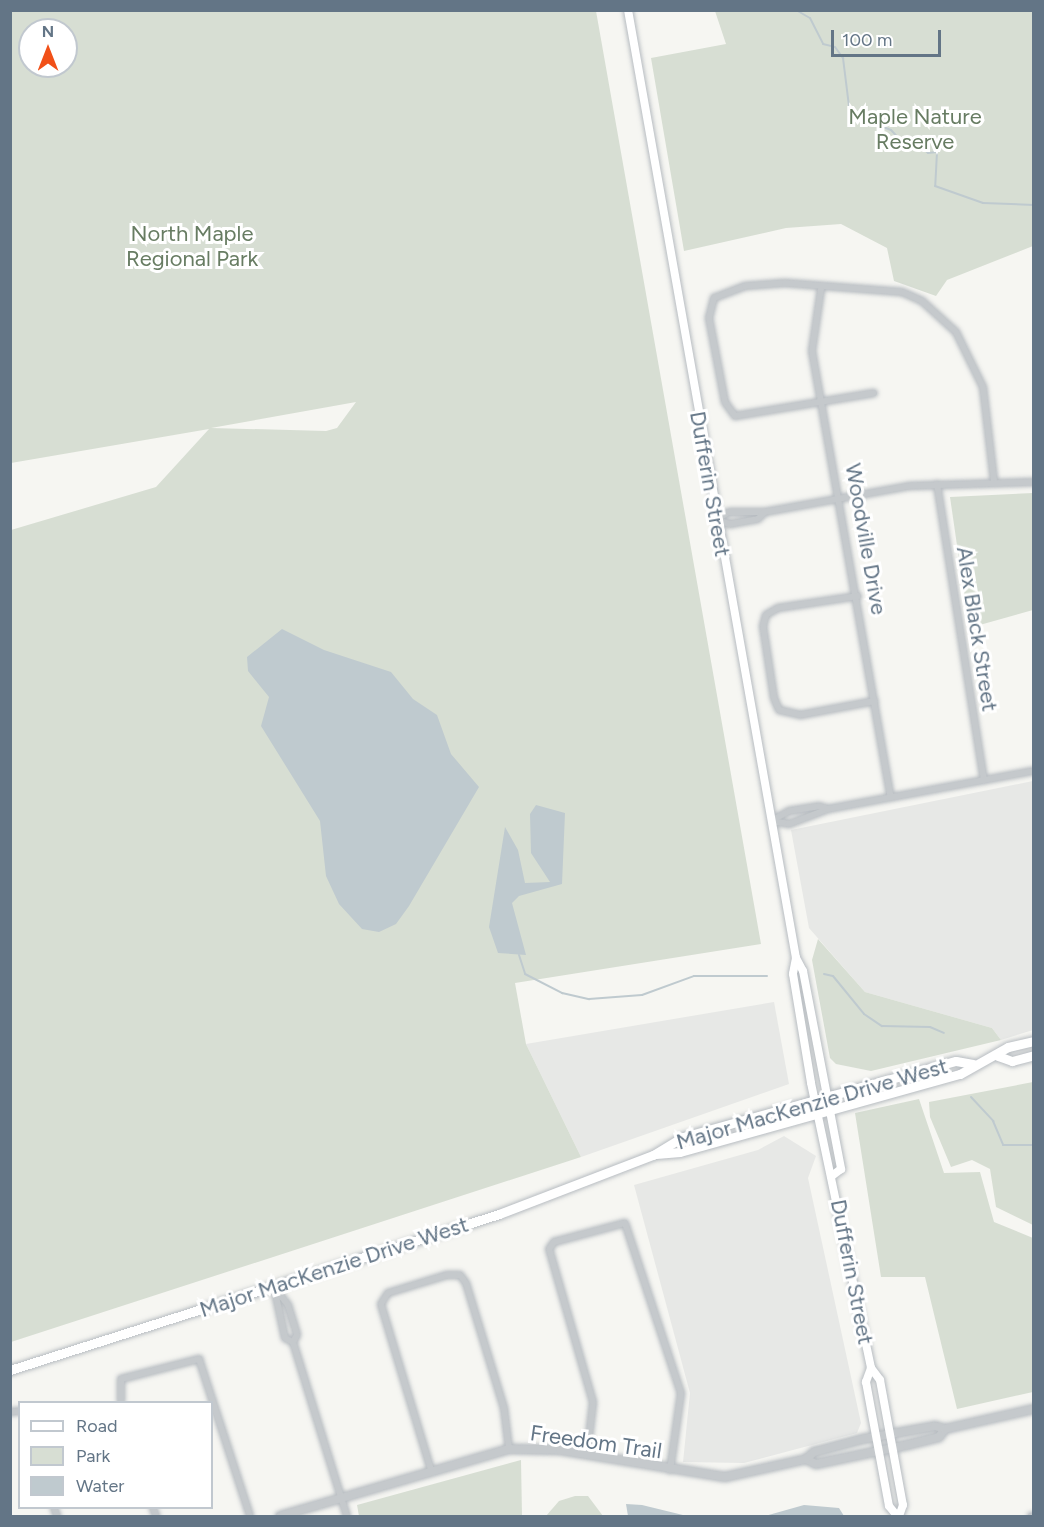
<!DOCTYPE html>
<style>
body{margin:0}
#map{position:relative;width:1044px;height:1527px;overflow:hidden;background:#f6f6f2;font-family:Figtree,sans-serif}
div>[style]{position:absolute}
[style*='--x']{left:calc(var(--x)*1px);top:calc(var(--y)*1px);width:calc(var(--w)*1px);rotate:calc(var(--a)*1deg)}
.built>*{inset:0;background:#e7e8e6}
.green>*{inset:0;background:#d7ded3}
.water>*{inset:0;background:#bfcacf}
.stream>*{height:2px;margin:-1px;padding:0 1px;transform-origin:1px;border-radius:1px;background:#bfcacf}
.roads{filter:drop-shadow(0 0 2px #b7bcc1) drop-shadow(0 0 2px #b7bcc1)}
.minor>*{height:6px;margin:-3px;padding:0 3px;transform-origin:3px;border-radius:3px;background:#c5c9cc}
.tertiary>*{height:8px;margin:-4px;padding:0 4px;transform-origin:4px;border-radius:4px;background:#c5c9cc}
.secondary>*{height:8px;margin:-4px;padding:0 4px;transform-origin:4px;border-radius:4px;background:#fff}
.primary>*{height:9px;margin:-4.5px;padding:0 4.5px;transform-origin:4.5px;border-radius:4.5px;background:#fff}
span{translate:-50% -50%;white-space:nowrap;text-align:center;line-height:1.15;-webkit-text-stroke:6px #fff;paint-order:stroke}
.park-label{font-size:22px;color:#677c62}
.street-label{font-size:22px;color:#637586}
.frame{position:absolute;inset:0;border:12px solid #637586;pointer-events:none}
.legend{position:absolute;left:18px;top:1401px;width:195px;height:108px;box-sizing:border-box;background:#fff;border:2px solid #c1c8cf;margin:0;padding:8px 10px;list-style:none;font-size:18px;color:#637586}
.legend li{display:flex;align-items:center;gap:12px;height:30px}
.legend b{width:30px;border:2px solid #c1c8cf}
.north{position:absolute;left:18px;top:18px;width:60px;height:60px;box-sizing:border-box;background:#fff;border:2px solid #c1c8cf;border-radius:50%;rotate:0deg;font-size:16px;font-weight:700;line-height:24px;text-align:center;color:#637586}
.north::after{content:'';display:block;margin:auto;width:21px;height:27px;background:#f15018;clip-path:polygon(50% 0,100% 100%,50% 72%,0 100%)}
.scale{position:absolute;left:831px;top:30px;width:110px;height:27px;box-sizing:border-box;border:3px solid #637586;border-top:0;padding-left:8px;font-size:18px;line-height:21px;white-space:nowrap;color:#637586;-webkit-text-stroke:4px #fff;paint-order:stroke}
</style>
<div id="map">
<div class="built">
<div style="clip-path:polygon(1033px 781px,1033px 1030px,1001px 1040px,992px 1028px,865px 992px,809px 928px,791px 830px)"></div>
<div style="clip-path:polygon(774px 1002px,789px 1084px,581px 1157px,526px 1044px)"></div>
<div style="clip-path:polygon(784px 1136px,816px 1156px,808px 1178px,861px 1423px,857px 1433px,744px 1463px,683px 1462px,690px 1393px,634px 1185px,758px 1150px)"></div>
</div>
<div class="green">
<div style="clip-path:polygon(evenodd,11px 11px,596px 11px,761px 944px,515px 983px,526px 1044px,581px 1157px,11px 1342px,11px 530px,156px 487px,209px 429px,11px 463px,11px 11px,30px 30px,66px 30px,66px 66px,30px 66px,30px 30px,11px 11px,356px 402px,337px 428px,326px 431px,211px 428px,356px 402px)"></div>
<div style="clip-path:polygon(715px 11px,1033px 11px,1033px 246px,947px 280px,936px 296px,894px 281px,887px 248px,841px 224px,786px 228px,684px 251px,651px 58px,726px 44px)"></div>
<div style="clip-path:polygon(1033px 493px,1033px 610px,969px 628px,950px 497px)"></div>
<div style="clip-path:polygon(818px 939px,865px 992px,992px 1028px,1001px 1040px,871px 1071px,836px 1064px,830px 1058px,812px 960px)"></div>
<div style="clip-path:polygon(1033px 1082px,1034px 1082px,1033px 1225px,996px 1207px,990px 1169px,972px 1160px,951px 1167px,930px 1117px,929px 1102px)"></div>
<div style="clip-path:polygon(919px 1099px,944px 1173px,980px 1172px,994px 1222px,1033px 1238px,1033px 1392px,957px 1409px,925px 1277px,881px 1277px,855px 1113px)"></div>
<div style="clip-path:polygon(521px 1460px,522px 1516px,359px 1516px,357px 1505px)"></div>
<div style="clip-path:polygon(575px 1496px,588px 1496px,603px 1516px,546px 1516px,559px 1501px)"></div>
</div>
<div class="water">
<div style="clip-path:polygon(282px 629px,324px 650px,391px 672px,413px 699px,437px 715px,451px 754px,479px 787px,409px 906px,396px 924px,379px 932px,362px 929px,339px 904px,326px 876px,320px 821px,261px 726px,269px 697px,248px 671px,247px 657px)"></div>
<div style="clip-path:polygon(536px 805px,565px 813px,562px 884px,519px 896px,512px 903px,526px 955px,498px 953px,489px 927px,505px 827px,518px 850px,525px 883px,550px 882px,531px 853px,530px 814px)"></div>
<div style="clip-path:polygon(626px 1504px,642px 1505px,687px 1516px,628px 1516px)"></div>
<div style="clip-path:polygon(804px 1505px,839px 1508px,844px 1516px,765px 1516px)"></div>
</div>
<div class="stream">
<div style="--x:796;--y:10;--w:16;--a:30"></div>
<div style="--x:810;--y:18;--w:29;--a:63"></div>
<div style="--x:823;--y:44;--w:12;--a:14"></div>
<div style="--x:835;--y:47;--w:14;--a:54"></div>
<div style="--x:843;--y:58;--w:56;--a:82.9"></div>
<div style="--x:850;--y:114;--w:44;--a:21.3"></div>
<div style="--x:891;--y:130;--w:18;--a:47"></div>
<div style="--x:903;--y:143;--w:10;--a:-24"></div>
<div style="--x:912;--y:139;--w:21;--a:41"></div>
<div style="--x:928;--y:153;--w:9;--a:-6"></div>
<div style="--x:937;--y:152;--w:34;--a:93"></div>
<div style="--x:935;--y:186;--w:51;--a:19.5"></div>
<div style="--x:983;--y:203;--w:51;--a:2.2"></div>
<div style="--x:519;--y:955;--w:20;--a:72"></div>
<div style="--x:525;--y:974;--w:42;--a:27.2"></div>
<div style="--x:562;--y:993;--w:28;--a:13"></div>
<div style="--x:589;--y:999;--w:53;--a:-4.3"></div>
<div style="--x:642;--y:995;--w:55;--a:-20.1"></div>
<div style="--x:694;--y:976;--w:73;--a:0"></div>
<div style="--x:824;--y:974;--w:9;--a:13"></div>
<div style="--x:833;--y:976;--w:49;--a:50.8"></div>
<div style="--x:864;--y:1014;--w:22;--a:34"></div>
<div style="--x:882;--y:1026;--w:48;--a:1.2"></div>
<div style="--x:930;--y:1027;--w:15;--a:23"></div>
<div style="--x:971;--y:1097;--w:33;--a:47"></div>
<div style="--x:993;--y:1121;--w:26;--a:67"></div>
<div style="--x:1003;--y:1145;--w:31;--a:0"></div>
</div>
<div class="roads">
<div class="minor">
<div style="--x:821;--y:289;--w:63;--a:98.3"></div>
<div style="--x:812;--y:351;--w:453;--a:80"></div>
<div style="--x:874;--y:393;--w:141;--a:170.6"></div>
<div style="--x:735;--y:416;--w:17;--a:-126"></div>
<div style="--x:725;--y:402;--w:86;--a:-100.8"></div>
<div style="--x:709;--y:318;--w:21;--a:-76"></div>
<div style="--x:714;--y:298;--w:33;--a:-21"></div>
<div style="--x:745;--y:286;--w:40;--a:-4.3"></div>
<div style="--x:785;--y:283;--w:117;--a:4.4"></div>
<div style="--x:902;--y:292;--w:22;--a:24"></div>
<div style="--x:922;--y:301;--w:46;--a:42.4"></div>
<div style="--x:956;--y:332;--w:61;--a:63.9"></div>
<div style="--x:983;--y:387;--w:95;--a:83.3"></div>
<div style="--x:937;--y:484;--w:300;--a:81"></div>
<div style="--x:716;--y:520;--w:15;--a:-32"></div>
<div style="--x:729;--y:512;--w:36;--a:0"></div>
<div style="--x:765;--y:512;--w:146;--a:-10.2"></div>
<div style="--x:909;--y:486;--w:125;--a:-1.8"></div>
<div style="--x:716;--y:520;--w:15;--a:16"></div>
<div style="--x:730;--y:524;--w:28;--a:-10"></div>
<div style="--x:758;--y:519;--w:10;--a:-45"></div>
<div style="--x:858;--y:596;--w:81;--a:171.5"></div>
<div style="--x:778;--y:608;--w:14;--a:150"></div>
<div style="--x:766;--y:615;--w:11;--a:105"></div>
<div style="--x:763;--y:626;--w:73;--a:81.3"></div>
<div style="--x:774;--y:698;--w:13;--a:67"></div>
<div style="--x:779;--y:710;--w:22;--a:13"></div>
<div style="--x:800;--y:715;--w:76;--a:-10.6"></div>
<div style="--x:771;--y:821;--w:18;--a:9"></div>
<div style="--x:789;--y:824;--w:42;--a:-21"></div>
<div style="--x:828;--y:809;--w:209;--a:-10.5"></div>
<div style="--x:771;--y:821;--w:21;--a:-29"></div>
<div style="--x:789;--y:811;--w:30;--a:-9"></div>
<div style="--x:819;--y:806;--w:9;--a:18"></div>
<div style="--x:274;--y:1287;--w:23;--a:52"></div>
<div style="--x:288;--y:1305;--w:31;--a:73"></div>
<div style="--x:297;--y:1335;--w:8;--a:120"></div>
<div style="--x:293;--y:1342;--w:182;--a:72.8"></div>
<div style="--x:274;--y:1287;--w:52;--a:77.8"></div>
<div style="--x:285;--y:1338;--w:9;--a:27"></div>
<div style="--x:121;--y:1402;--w:23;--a:-90"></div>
<div style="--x:121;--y:1379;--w:81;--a:-14.4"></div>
<div style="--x:199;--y:1359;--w:165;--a:72"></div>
<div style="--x:10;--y:1412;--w:10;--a:-6"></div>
<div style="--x:587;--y:1455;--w:53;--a:-83.5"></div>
<div style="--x:593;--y:1402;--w:159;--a:-106"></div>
<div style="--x:549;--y:1249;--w:9;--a:-54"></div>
<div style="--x:554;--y:1242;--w:73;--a:-15"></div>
<div style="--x:625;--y:1223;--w:179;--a:71.8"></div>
<div style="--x:681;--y:1393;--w:78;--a:98.1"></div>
<div style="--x:431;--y:1470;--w:173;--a:-106.8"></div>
<div style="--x:381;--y:1304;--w:13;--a:-58"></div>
<div style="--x:388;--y:1293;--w:62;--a:-17"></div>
<div style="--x:447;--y:1275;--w:13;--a:0"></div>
<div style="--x:460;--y:1275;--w:10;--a:53"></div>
<div style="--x:466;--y:1283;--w:131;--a:73.1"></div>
<div style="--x:504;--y:1408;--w:41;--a:83"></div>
<div style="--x:54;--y:1508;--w:9;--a:69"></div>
<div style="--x:153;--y:1508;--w:9;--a:69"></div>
<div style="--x:1031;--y:1516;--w:3;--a:0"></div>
</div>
<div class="tertiary">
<div style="--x:806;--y:1459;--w:11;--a:27"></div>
<div style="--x:816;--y:1464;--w:93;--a:-11.8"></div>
<div style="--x:907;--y:1445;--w:33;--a:-14"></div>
<div style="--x:939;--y:1437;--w:10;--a:-53"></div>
<div style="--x:280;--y:1516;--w:239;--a:-16.3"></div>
<div style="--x:509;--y:1449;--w:51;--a:1.1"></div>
<div style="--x:560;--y:1450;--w:167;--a:9.3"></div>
<div style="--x:725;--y:1477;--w:83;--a:-12.5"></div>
<div style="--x:806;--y:1459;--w:11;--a:-41"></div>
<div style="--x:814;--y:1452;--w:51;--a:-14.9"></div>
<div style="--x:863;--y:1439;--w:73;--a:-10.2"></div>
<div style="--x:935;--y:1426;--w:10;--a:17"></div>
<div style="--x:945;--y:1429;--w:91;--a:-12.7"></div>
</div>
<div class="secondary">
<div style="--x:628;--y:10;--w:963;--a:79.95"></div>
<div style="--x:796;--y:958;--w:15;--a:62"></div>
<div style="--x:803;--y:971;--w:202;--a:79.1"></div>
<div style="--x:841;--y:1169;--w:10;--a:143"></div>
<div style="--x:796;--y:958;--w:16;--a:101"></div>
<div style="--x:793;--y:974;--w:110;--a:80.6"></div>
<div style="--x:811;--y:1083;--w:291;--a:78.1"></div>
<div style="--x:871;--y:1368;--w:15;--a:53"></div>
<div style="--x:880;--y:1380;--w:127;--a:79.6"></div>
<div style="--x:903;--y:1505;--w:12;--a:110"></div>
<div style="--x:871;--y:1368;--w:15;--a:110"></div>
<div style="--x:866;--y:1382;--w:126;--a:79.5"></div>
<div style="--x:889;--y:1506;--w:13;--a:51"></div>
</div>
<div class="primary">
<div style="--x:998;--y:1056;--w:15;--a:20"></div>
<div style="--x:1012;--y:1061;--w:23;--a:-15"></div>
<div style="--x:656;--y:1154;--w:24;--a:-5"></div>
<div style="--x:680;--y:1152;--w:291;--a:-15.6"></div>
<div style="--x:960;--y:1074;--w:55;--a:-29.4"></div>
<div style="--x:1008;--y:1047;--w:27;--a:-13"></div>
<div style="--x:10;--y:1370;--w:513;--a:-17.69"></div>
<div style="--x:499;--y:1214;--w:165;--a:-21"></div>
<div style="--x:653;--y:1155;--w:35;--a:-31"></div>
<div style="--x:683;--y:1137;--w:283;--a:-15.6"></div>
<div style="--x:956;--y:1061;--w:17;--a:10"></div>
</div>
</div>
<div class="park-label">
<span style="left:915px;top:129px">Maple Nature<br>Reserve</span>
<span style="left:192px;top:246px">North Maple<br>Regional Park</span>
</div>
<div class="street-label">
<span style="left:710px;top:484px;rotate:80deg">Dufferin Street</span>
<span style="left:866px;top:539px;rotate:80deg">Woodville Drive</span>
<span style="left:977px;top:629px;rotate:81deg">Alex Black Street</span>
<span style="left:812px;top:1104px;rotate:-16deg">Major MacKenzie Drive West</span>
<span style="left:334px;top:1267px;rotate:-18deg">Major MacKenzie Drive West</span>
<span style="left:852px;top:1272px;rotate:79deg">Dufferin Street</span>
<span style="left:596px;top:1442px;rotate:8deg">Freedom Trail</span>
</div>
<div class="frame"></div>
<ul class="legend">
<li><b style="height:8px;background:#fff"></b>Road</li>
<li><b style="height:16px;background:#d7ded3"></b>Park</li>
<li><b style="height:16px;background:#bfcacf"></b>Water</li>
</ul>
<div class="north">N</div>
<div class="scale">100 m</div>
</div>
